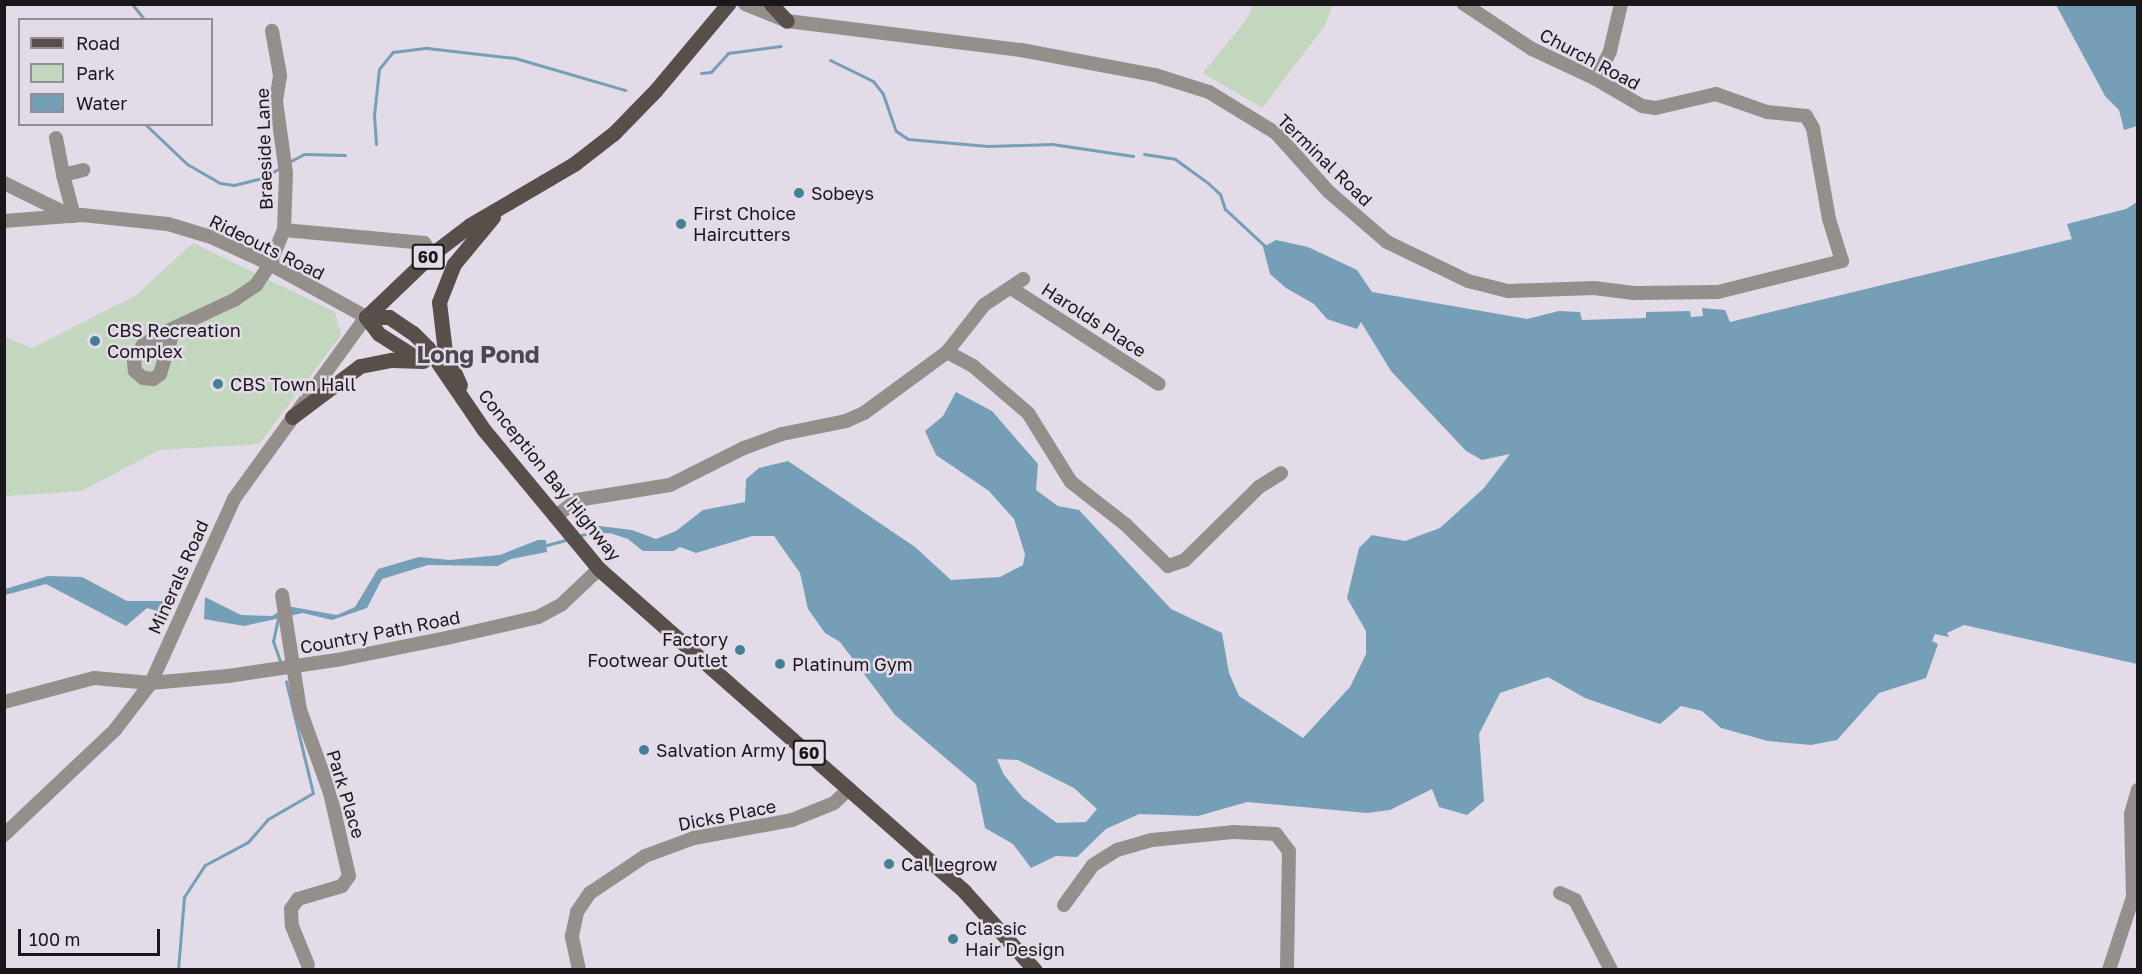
<!DOCTYPE html>
<style>
body{margin:0}
#map{position:relative;width:2142px;height:974px;overflow:hidden;background:#e3dbe7;font-family:"Golos Text",sans-serif}
div>[style]{position:absolute}
[style*='--x']{left:calc(var(--x)*1px);top:calc(var(--y)*1px);width:calc(var(--w)*1px);rotate:calc(var(--a)*1deg)}
.green>*{inset:0;background:#c2d7be}
.water>*{inset:0;background:#749fb6}
.stream>*{height:3px;margin:-1.5px;padding:0 1.5px;transform-origin:1.5px;border-radius:1.5px;background:#749fb6}
.minor>*{height:14px;margin:-7px;padding:0 7px;transform-origin:7px;border-radius:7px;background:#958f8c}
.major>*{height:15px;margin:-7.5px;padding:0 7.5px;transform-origin:7.5px;border-radius:7.5px;background:#594f4a}
.dots>*{width:16px;height:16px;translate:-50% -50%;box-sizing:border-box;border:3px solid #e3dbe7;border-radius:50%}
span{translate:-50% -50%;white-space:nowrap;text-align:center;line-height:1.15;-webkit-text-stroke:5px #e3dbe7;paint-order:stroke}
.shield-label span{padding:2px 4px;background:#e3dbe7;border:2px solid;border-radius:4px;-webkit-text-stroke-width:0}
.shield-label{font-size:16px;color:#1a171b;font-weight:700}
.street-label{font-size:18px;color:#1a171b}
.poi-label{font-size:18px;color:#1a171b}
.left{translate:0 -50%;text-align:left}
.right{translate:-100% -50%;text-align:right}
.district-label{font-size:24px;color:#4e4752;font-weight:700}
.frame{position:absolute;inset:0;border:6px solid #1a171b;pointer-events:none}
.legend{position:absolute;left:18px;top:18px;width:195px;height:108px;box-sizing:border-box;background:#e3dbe7;border:2px solid #938d95;margin:0;padding:8px 10px;list-style:none;font-size:18px;color:#1a171b}
.legend li{display:flex;align-items:center;gap:12px;height:30px}
.legend b{width:30px;border:2px solid #938d95}
.scale{position:absolute;left:18px;top:929px;width:142px;height:27px;box-sizing:border-box;border:3px solid #1a171b;border-top:0;padding-left:8px;font-size:18px;line-height:21px;white-space:nowrap;color:#1a171b;-webkit-text-stroke:4px #e3dbe7;paint-order:stroke}
</style>
<div id="map">
<div class="green">
<div style="clip-path:polygon(1253px 5px,1333px 5px,1324px 27px,1262px 108px,1203px 73px,1246px 20px)"></div>
<div style="clip-path:polygon(193px 243px,335px 312px,341px 335px,259px 444px,159px 450px,82px 491px,5px 496px,5px 337px,32px 348px,135px 296px)"></div>
</div>
<div class="water">
<div style="clip-path:polygon(2056px 5px,2137px 5px,2137px 126px,2124px 130px,2119px 110px,2105px 96px)"></div>
<div style="clip-path:polygon(evenodd,2137px 202px,2137px 664px,1964px 625px,1947px 633px,1949px 637px,1935px 634px,1932px 641px,1938px 644px,1926px 678px,1879px 693px,1837px 740px,1811px 745px,1768px 741px,1721px 728px,1702px 711px,1681px 706px,1660px 724px,1585px 698px,1548px 677px,1500px 693px,1479px 734px,1484px 801px,1467px 815px,1439px 807px,1432px 789px,1390px 810px,1367px 813px,1247px 802px,1198px 816px,1139px 814px,1106px 829px,1077px 857px,1056px 856px,1031px 868px,1013px 844px,985px 828px,976px 784px,895px 715px,840px 642px,825px 633px,808px 609px,800px 573px,774px 536px,752px 536px,696px 553px,680px 547px,674px 551px,643px 551px,628px 539px,610px 533px,593px 537px,591px 525px,632px 530px,656px 539px,676px 531px,703px 510px,745px 502px,746px 479px,759px 468px,788px 461px,915px 547px,951px 580px,1000px 577px,1023px 565px,1025px 554px,1014px 519px,989px 491px,936px 455px,925px 431px,943px 416px,956px 392px,992px 411px,1038px 464px,1036px 490px,1058px 506px,1079px 510px,1171px 609px,1222px 633px,1229px 673px,1239px 696px,1303px 738px,1350px 687px,1366px 654px,1366px 631px,1347px 598px,1359px 548px,1372px 535px,1405px 541px,1440px 528px,1484px 488px,1510px 454px,1482px 460px,1466px 451px,1391px 371px,1361px 322px,1357px 329px,1327px 319px,1314px 304px,1286px 288px,1270px 274px,1263px 247px,1276px 240px,1308px 247px,1357px 270px,1372px 292px,1527px 319px,1559px 311px,1580px 312px,1582px 320px,1646px 318px,1646px 312px,1690px 311px,1691px 317px,1703px 316px,1702px 308px,1725px 310px,1730px 322px,2072px 239px,2067px 224px,2126px 209px,2137px 202px,997px 759px,1018px 760px,1074px 788px,1097px 809px,1086px 822px,1057px 823px,1023px 798px,1004px 775px,997px 759px)"></div>
<div style="clip-path:polygon(538px 540px,546px 540px,547px 552px,511px 559px,498px 566px,428px 565px,382px 579px,367px 608px,332px 620px,303px 613px,244px 626px,204px 619px,205px 597px,241px 615px,272px 616px,287px 606px,337px 615px,355px 607px,378px 569px,419px 557px,450px 560px,500px 555px)"></div>
<div style="clip-path:polygon(48px 576px,82px 577px,127px 601px,169px 601px,168px 614px,147px 608px,126px 626px,46px 584px,5px 595px,5px 589px)"></div>
</div>
<div class="stream">
<div style="--x:132;--y:4;--w:21;--a:51"></div>
<div style="--x:830;--y:60;--w:48;--a:26"></div>
<div style="--x:873;--y:81;--w:16;--a:52"></div>
<div style="--x:883;--y:94;--w:39;--a:71"></div>
<div style="--x:896;--y:131;--w:14;--a:34"></div>
<div style="--x:908;--y:139;--w:80;--a:5"></div>
<div style="--x:988;--y:146;--w:64;--a:-1.8"></div>
<div style="--x:1052;--y:144;--w:82;--a:8.4"></div>
<div style="--x:701;--y:73;--w:10;--a:-6"></div>
<div style="--x:711;--y:72;--w:25;--a:-48"></div>
<div style="--x:728;--y:53;--w:53;--a:-7.5"></div>
<div style="--x:145;--y:124;--w:58;--a:43.6"></div>
<div style="--x:187;--y:164;--w:38;--a:30"></div>
<div style="--x:220;--y:183;--w:14;--a:8"></div>
<div style="--x:234;--y:185;--w:29;--a:-14"></div>
<div style="--x:262;--y:178;--w:21;--a:-29"></div>
<div style="--x:376;--y:144;--w:29;--a:-94"></div>
<div style="--x:374;--y:115;--w:46;--a:-83.8"></div>
<div style="--x:379;--y:69;--w:22;--a:-51"></div>
<div style="--x:393;--y:52;--w:34;--a:-7"></div>
<div style="--x:427;--y:48;--w:89;--a:6.5"></div>
<div style="--x:515;--y:58;--w:115;--a:16.2"></div>
<div style="--x:1144;--y:154;--w:31;--a:9"></div>
<div style="--x:1175;--y:159;--w:41;--a:36"></div>
<div style="--x:1208;--y:183;--w:16;--a:43"></div>
<div style="--x:1220;--y:194;--w:16;--a:72"></div>
<div style="--x:1225;--y:209;--w:59;--a:42.9"></div>
<div style="--x:289;--y:162;--w:17;--a:-28"></div>
<div style="--x:304;--y:154;--w:41;--a:1.4"></div>
<div style="--x:578;--y:536;--w:15;--a:-16"></div>
<div style="--x:547;--y:545;--w:23;--a:-15"></div>
<div style="--x:278;--y:618;--w:24;--a:102"></div>
<div style="--x:273;--y:641;--w:21;--a:71"></div>
<div style="--x:178;--y:970;--w:73;--a:-85.3"></div>
<div style="--x:184;--y:897;--w:38;--a:-57"></div>
<div style="--x:205;--y:865;--w:49;--a:-28.1"></div>
<div style="--x:248;--y:842;--w:30;--a:-49"></div>
<div style="--x:268;--y:819;--w:52;--a:-30"></div>
<div style="--x:313;--y:793;--w:115;--a:-103.6"></div>
</div>
<div class="minor">
<div style="--x:745;--y:4;--w:45;--a:22"></div>
<div style="--x:787;--y:21;--w:236;--a:7.1"></div>
<div style="--x:1021;--y:50;--w:136;--a:10.6"></div>
<div style="--x:1155;--y:75;--w:57;--a:17.5"></div>
<div style="--x:1209;--y:92;--w:79;--a:31.5"></div>
<div style="--x:1276;--y:133;--w:79;--a:48.1"></div>
<div style="--x:1329;--y:192;--w:77;--a:40.8"></div>
<div style="--x:1387;--y:242;--w:90;--a:25.7"></div>
<div style="--x:1468;--y:281;--w:41;--a:14"></div>
<div style="--x:1508;--y:291;--w:86;--a:-2"></div>
<div style="--x:1594;--y:288;--w:40;--a:7.1"></div>
<div style="--x:1634;--y:293;--w:84;--a:-0.7"></div>
<div style="--x:1718;--y:292;--w:128;--a:-14"></div>
<div style="--x:1842;--y:261;--w:44;--a:-107.2"></div>
<div style="--x:1829;--y:219;--w:92;--a:-100"></div>
<div style="--x:1813;--y:128;--w:14;--a:-120"></div>
<div style="--x:1806;--y:116;--w:39;--a:-174"></div>
<div style="--x:1767;--y:112;--w:54;--a:-160.6"></div>
<div style="--x:1716;--y:94;--w:62;--a:166.9"></div>
<div style="--x:1656;--y:108;--w:14;--a:-172"></div>
<div style="--x:1642;--y:106;--w:53;--a:-149.6"></div>
<div style="--x:1596;--y:79;--w:71;--a:-154.9"></div>
<div style="--x:1532;--y:49;--w:82;--a:-146.5"></div>
<div style="--x:1596;--y:79;--w:31;--a:-63"></div>
<div style="--x:1610;--y:51;--w:48;--a:-76.8"></div>
<div style="--x:56;--y:138;--w:38;--a:79"></div>
<div style="--x:4;--y:183;--w:75;--a:26.2"></div>
<div style="--x:74;--y:216;--w:42;--a:-105"></div>
<div style="--x:63;--y:175;--w:21;--a:-14"></div>
<div style="--x:4;--y:221;--w:78;--a:-4.4"></div>
<div style="--x:82;--y:215;--w:86;--a:6"></div>
<div style="--x:168;--y:224;--w:45;--a:16.8"></div>
<div style="--x:211;--y:237;--w:65;--a:24.6"></div>
<div style="--x:270;--y:264;--w:110;--a:28.9"></div>
<div style="--x:366;--y:317;--w:225;--a:126"></div>
<div style="--x:234;--y:499;--w:202;--a:114.3"></div>
<div style="--x:151;--y:683;--w:59;--a:127.5"></div>
<div style="--x:115;--y:730;--w:153;--a:136.6"></div>
<div style="--x:284;--y:230;--w:141;--a:5.3"></div>
<div style="--x:424;--y:243;--w:14;--a:54"></div>
<div style="--x:1011;--y:288;--w:176;--a:33"></div>
<div style="--x:174;--y:329;--w:47;--a:107.3"></div>
<div style="--x:160;--y:374;--w:9;--a:144"></div>
<div style="--x:153;--y:379;--w:10;--a:-174"></div>
<div style="--x:143;--y:378;--w:11;--a:-139"></div>
<div style="--x:135;--y:371;--w:10;--a:-96"></div>
<div style="--x:134;--y:361;--w:18;--a:-61"></div>
<div style="--x:143;--y:345;--w:21;--a:-31"></div>
<div style="--x:161;--y:334;--w:81;--a:-25"></div>
<div style="--x:234;--y:300;--w:27;--a:-34"></div>
<div style="--x:256;--y:285;--w:25;--a:-56"></div>
<div style="--x:270;--y:264;--w:37;--a:-68"></div>
<div style="--x:284;--y:230;--w:57;--a:-88"></div>
<div style="--x:286;--y:173;--w:73;--a:-97.9"></div>
<div style="--x:276;--y:101;--w:26;--a:-81"></div>
<div style="--x:280;--y:75;--w:45;--a:-100.3"></div>
<div style="--x:947;--y:352;--w:30;--a:28"></div>
<div style="--x:973;--y:366;--w:72;--a:40.5"></div>
<div style="--x:1028;--y:413;--w:81;--a:58.1"></div>
<div style="--x:1071;--y:482;--w:70;--a:38"></div>
<div style="--x:1126;--y:525;--w:59;--a:44.3"></div>
<div style="--x:1168;--y:566;--w:18;--a:-19"></div>
<div style="--x:1185;--y:560;--w:104;--a:-44.6"></div>
<div style="--x:1259;--y:487;--w:26;--a:-32"></div>
<div style="--x:555;--y:517;--w:28;--a:-38"></div>
<div style="--x:577;--y:500;--w:94;--a:-9.2"></div>
<div style="--x:670;--y:485;--w:83;--a:-26.6"></div>
<div style="--x:744;--y:448;--w:40;--a:-20.2"></div>
<div style="--x:782;--y:434;--w:65;--a:-11.5"></div>
<div style="--x:846;--y:421;--w:20;--a:-24"></div>
<div style="--x:864;--y:413;--w:103;--a:-36.3"></div>
<div style="--x:947;--y:352;--w:60;--a:-51.8"></div>
<div style="--x:984;--y:305;--w:47;--a:-33.7"></div>
<div style="--x:282;--y:595;--w:116;--a:81.1"></div>
<div style="--x:300;--y:710;--w:88;--a:70.1"></div>
<div style="--x:330;--y:793;--w:85;--a:77.1"></div>
<div style="--x:349;--y:876;--w:12;--a:125"></div>
<div style="--x:342;--y:886;--w:46;--a:163.5"></div>
<div style="--x:298;--y:899;--w:12;--a:125"></div>
<div style="--x:291;--y:909;--w:17;--a:87"></div>
<div style="--x:292;--y:926;--w:42;--a:67.7"></div>
<div style="--x:4;--y:702;--w:93;--a:-14.9"></div>
<div style="--x:94;--y:678;--w:57;--a:5"></div>
<div style="--x:151;--y:683;--w:77;--a:-5.2"></div>
<div style="--x:228;--y:676;--w:110;--a:-8.4"></div>
<div style="--x:337;--y:660;--w:116;--a:-11.4"></div>
<div style="--x:451;--y:637;--w:89;--a:-12.9"></div>
<div style="--x:538;--y:617;--w:27;--a:-28"></div>
<div style="--x:562;--y:604;--w:51;--a:-43.4"></div>
<div style="--x:1560;--y:893;--w:17;--a:25"></div>
<div style="--x:1575;--y:900;--w:79;--a:62.8"></div>
<div style="--x:1064;--y:905;--w:49;--a:-54.1"></div>
<div style="--x:1093;--y:865;--w:28;--a:-32"></div>
<div style="--x:1117;--y:850;--w:36;--a:-16"></div>
<div style="--x:1152;--y:840;--w:81;--a:-5.6"></div>
<div style="--x:1233;--y:832;--w:43;--a:2.7"></div>
<div style="--x:1276;--y:834;--w:21;--a:53"></div>
<div style="--x:1289;--y:851;--w:119;--a:91"></div>
<div style="--x:579;--y:970;--w:35;--a:-102"></div>
<div style="--x:572;--y:936;--w:25;--a:-78"></div>
<div style="--x:577;--y:912;--w:23;--a:-56"></div>
<div style="--x:590;--y:893;--w:66;--a:-33.9"></div>
<div style="--x:645;--y:856;--w:52;--a:-20.2"></div>
<div style="--x:694;--y:838;--w:100;--a:-10.4"></div>
<div style="--x:792;--y:820;--w:45;--a:-22"></div>
<div style="--x:834;--y:803;--w:21;--a:-43"></div>
<div style="--x:2109;--y:970;--w:77;--a:-71.8"></div>
<div style="--x:2133;--y:897;--w:83;--a:-91.4"></div>
<div style="--x:2131;--y:814;--w:25;--a:-74"></div>
</div>
<div class="major">
<div style="--x:771;--y:4;--w:23;--a:47"></div>
<div style="--x:366;--y:317;--w:23;--a:0"></div>
<div style="--x:389;--y:317;--w:29;--a:34"></div>
<div style="--x:413;--y:333;--w:21;--a:45"></div>
<div style="--x:428;--y:348;--w:99;--a:55.7"></div>
<div style="--x:484;--y:430;--w:180;--a:50.4"></div>
<div style="--x:599;--y:569;--w:487;--a:41.4"></div>
<div style="--x:964;--y:891;--w:106;--a:48.1"></div>
<div style="--x:366;--y:317;--w:91;--a:-43.7"></div>
<div style="--x:432;--y:254;--w:48;--a:-37.3"></div>
<div style="--x:470;--y:225;--w:121;--a:-30.4"></div>
<div style="--x:574;--y:164;--w:51;--a:-37.8"></div>
<div style="--x:614;--y:133;--w:59;--a:-45.7"></div>
<div style="--x:655;--y:91;--w:114;--a:-50"></div>
<div style="--x:366;--y:317;--w:21;--a:53"></div>
<div style="--x:379;--y:334;--w:49;--a:32.4"></div>
<div style="--x:460;--y:385;--w:36;--a:-114"></div>
<div style="--x:445;--y:352;--w:50;--a:-96.8"></div>
<div style="--x:439;--y:302;--w:41;--a:-68.5"></div>
<div style="--x:454;--y:264;--w:61;--a:-50.3"></div>
<div style="--x:292;--y:417;--w:85;--a:-36.9"></div>
<div style="--x:360;--y:366;--w:33;--a:-11"></div>
<div style="--x:392;--y:360;--w:31;--a:2"></div>
</div>
<div class="dots">
<div style="left:799px;top:193px;background:#428095"></div>
<div style="left:681px;top:224px;background:#428095"></div>
<div style="left:95px;top:341px;background:#428095"></div>
<div style="left:218px;top:384px;background:#428095"></div>
<div style="left:740px;top:650px;background:#428095"></div>
<div style="left:780px;top:664px;background:#428095"></div>
<div style="left:644px;top:750px;background:#428095"></div>
<div style="left:889px;top:864px;background:#428095"></div>
<div style="left:953px;top:939px;background:#428095"></div>
</div>
<div class="shield-label">
<span style="left:428px;top:257px">60</span>
<span style="left:809px;top:753px">60</span>
</div>
<div class="street-label">
<span style="left:1590px;top:59px;rotate:28deg">Church Road</span>
<span style="left:264px;top:149px;rotate:-92deg">Braeside Lane</span>
<span style="left:1325px;top:160px;rotate:44deg">Terminal Road</span>
<span style="left:267px;top:247px;rotate:26deg">Rideouts Road</span>
<span style="left:1094px;top:320px;rotate:33deg">Harolds Place</span>
<span style="left:550px;top:475px;rotate:51deg">Conception Bay Highway</span>
<span style="left:178px;top:577px;rotate:-66deg">Minerals Road</span>
<span style="left:380px;top:632px;rotate:-11deg">Country Path Road</span>
<span style="left:346px;top:794px;rotate:73deg">Park Place</span>
<span style="left:727px;top:815px;rotate:-11deg">Dicks Place</span>
</div>
<div class="poi-label">
<span class="left" style="left:811px;top:193px">Sobeys</span>
<span class="left" style="left:693px;top:224px">First Choice<br>Haircutters</span>
<span class="left" style="left:107px;top:341px">CBS Recreation<br>Complex</span>
<span class="left" style="left:230px;top:384px">CBS Town Hall</span>
<span class="right" style="left:728px;top:650px">Factory<br>Footwear Outlet</span>
<span class="left" style="left:792px;top:664px">Platinum Gym</span>
<span class="left" style="left:656px;top:750px">Salvation Army</span>
<span class="left" style="left:901px;top:864px">Cal Legrow</span>
<span class="left" style="left:965px;top:939px">Classic<br>Hair Design</span>
</div>
<div class="district-label">
<span style="left:478px;top:354px">Long Pond</span>
</div>
<div class="frame"></div>
<ul class="legend">
<li><b style="height:8px;background:#594f4a"></b>Road</li>
<li><b style="height:16px;background:#c2d7be"></b>Park</li>
<li><b style="height:16px;background:#749fb6"></b>Water</li>
</ul>
<div class="scale">100 m</div>
</div>
